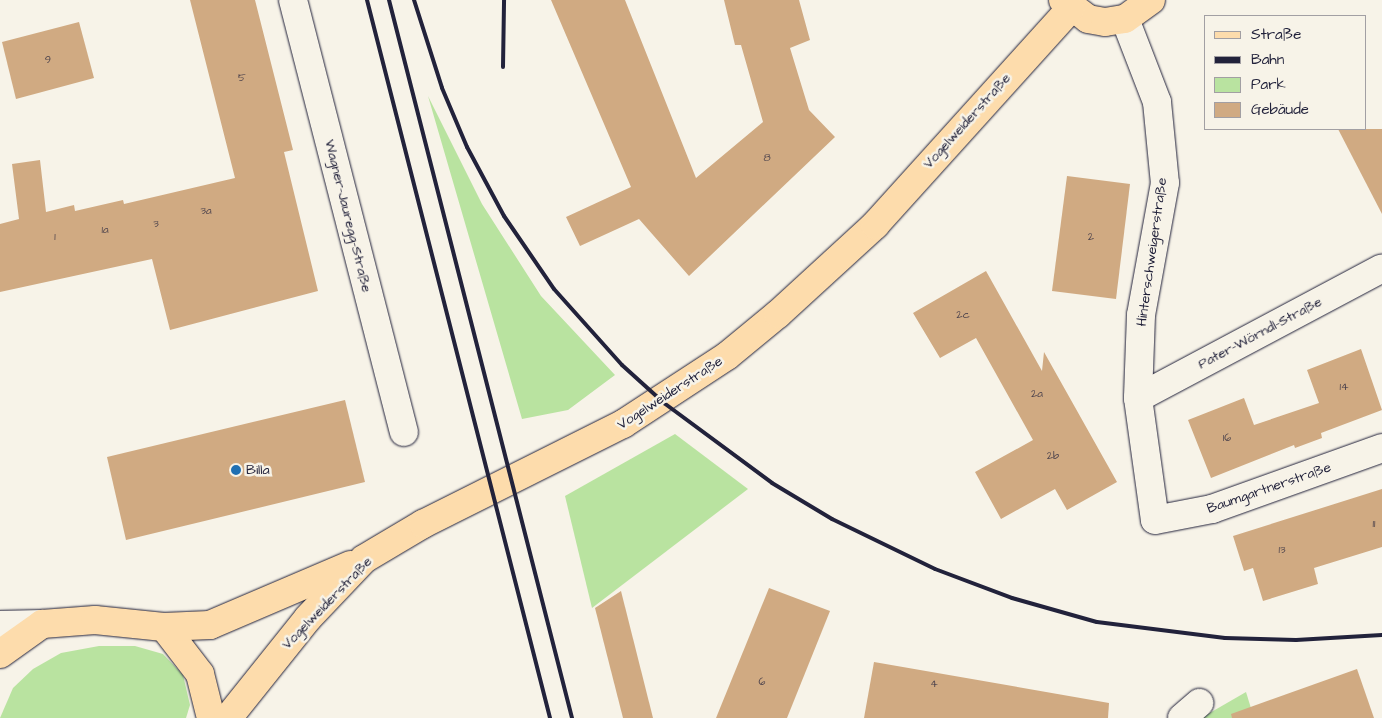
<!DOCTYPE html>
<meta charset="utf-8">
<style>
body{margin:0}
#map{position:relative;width:1382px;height:718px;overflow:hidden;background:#f7f3e8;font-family:"Architects Daughter",sans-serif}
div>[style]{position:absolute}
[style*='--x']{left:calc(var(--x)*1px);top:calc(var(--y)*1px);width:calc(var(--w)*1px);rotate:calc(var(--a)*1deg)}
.green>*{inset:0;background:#b9e3a0}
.building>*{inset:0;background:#d0aa82}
.roads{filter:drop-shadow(0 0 1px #22223b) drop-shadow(0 0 1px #22223b)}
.minor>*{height:28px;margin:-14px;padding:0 14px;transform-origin:14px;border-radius:14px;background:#f7f3e8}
.major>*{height:28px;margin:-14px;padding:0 14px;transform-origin:14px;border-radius:14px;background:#fddcac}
.rail>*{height:4px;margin:-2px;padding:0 2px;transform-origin:2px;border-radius:2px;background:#22223b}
.dots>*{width:14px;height:14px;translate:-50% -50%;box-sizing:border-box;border:2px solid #f7f3e8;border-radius:50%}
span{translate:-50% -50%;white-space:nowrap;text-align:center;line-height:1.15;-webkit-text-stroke:5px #f7f3e8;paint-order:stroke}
.number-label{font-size:11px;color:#4e444d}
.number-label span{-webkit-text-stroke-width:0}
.street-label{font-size:14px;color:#22223b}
.poi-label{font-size:14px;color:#22223b}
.left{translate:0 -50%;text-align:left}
.legend{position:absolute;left:1204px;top:15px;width:162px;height:115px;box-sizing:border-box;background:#f7f3e8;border:1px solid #a29fa3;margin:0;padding:6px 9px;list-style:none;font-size:15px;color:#22223b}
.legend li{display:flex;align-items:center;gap:10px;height:25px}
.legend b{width:25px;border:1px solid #a29fa3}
</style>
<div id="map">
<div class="green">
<div style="clip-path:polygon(428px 96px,482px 204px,541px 296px,615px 375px,568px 410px,522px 419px)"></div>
<div style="clip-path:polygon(675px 434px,748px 489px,592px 608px,565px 496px)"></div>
<div style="clip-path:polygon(99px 646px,135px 646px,163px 654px,183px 675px,190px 705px,186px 718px,0 718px,13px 688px,33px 669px,61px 653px)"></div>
<div style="clip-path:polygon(1246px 692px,1254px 718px,1201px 718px)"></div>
</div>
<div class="building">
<div style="clip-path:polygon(190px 0,255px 0,293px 150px,284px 152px,318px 291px,170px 330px,152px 259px,0 292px,0 224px,19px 219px,12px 164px,40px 160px,46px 212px,74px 205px,75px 211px,123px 200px,124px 204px,235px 178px)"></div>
<div style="clip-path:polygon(551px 0,625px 0,696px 178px,763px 122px,741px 45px,735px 45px,724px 0,799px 0,810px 40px,790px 48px,809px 110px,835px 137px,689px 276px,639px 219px,580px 246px,566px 217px,631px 187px)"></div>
<div style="clip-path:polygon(79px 22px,94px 78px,16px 99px,2px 42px)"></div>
<div style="clip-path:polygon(1338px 129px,1382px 129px,1382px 214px)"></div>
<div style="clip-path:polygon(1067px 176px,1130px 184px,1116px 299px,1052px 291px)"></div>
<div style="clip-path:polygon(986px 271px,1042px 371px,1044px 352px,1117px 482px,1067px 510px,1055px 489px,1001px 519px,975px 472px,1033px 440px,976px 338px,940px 358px,913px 313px)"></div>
<div style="clip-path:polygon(1361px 349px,1382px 410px,1321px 433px,1322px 438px,1295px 448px,1294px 445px,1211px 478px,1188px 420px,1244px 398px,1254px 425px,1319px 403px,1307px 370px)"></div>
<div style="clip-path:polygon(345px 400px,365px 482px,126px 540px,107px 457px)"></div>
<div style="clip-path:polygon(1382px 489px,1382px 547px,1314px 568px,1318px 584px,1263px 601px,1253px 568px,1244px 571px,1233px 536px)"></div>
<div style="clip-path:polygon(769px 588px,830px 611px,787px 718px,716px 718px)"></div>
<div style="clip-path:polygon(621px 591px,653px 718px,623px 718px,595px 608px)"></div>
<div style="clip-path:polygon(874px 662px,1109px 703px,1108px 718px,864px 718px)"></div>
<div style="clip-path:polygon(1357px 669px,1374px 718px,1232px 718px,1231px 714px)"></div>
</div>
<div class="roads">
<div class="minor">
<div style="--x:293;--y:0;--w:446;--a:75.6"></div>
<div style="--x:1125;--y:19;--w:89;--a:68.9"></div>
<div style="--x:1157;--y:102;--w:81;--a:84.4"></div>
<div style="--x:1165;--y:183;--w:134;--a:100.3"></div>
<div style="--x:1141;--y:315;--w:83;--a:92.1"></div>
<div style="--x:1138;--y:398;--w:123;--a:82.1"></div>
<div style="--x:1155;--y:520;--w:58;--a:-10.9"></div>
<div style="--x:1212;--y:509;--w:181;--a:-19.7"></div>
<div style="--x:1138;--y:398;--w:276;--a:-28"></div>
<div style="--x:0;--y:625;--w:42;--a:-1.4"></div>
<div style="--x:1182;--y:718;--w:23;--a:-41"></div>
</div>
<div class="major">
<div style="--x:1063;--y:0;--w:31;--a:37"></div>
<div style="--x:1088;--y:19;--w:17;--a:10"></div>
<div style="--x:1105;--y:22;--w:20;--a:-9"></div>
<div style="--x:1125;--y:19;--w:32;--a:-36"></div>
<div style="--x:164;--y:627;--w:59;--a:52.5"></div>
<div style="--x:200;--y:674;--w:45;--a:76"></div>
<div style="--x:0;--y:654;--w:52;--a:-35.5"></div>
<div style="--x:42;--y:624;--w:53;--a:-4.3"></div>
<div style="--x:95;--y:620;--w:69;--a:5.8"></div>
<div style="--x:164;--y:627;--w:46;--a:-2.5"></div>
<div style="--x:210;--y:625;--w:153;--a:-23.1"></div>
<div style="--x:228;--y:718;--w:128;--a:-51.3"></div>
<div style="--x:308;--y:618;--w:81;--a:-46.5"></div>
<div style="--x:364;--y:559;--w:69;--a:-30.7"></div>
<div style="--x:423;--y:524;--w:224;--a:-26.6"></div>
<div style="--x:623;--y:424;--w:124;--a:-33.2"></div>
<div style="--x:727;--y:356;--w:66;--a:-39.5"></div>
<div style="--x:778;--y:314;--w:132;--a:-42.5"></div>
<div style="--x:875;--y:225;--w:291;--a:-47.9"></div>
</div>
</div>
<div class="rail">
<div style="--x:367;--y:0;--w:741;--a:75.7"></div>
<div style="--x:389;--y:0;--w:741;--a:75.7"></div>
<div style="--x:414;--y:0;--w:92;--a:72.3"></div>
<div style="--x:442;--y:88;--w:64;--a:67"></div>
<div style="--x:467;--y:147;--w:78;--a:61.8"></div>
<div style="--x:504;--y:216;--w:88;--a:55.6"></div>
<div style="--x:554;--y:289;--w:102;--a:48.2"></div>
<div style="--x:622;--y:365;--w:57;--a:42.1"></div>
<div style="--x:664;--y:403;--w:134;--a:36.5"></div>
<div style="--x:772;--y:483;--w:70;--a:31"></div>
<div style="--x:832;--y:519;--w:114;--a:25.9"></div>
<div style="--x:935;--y:569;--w:82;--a:20.6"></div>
<div style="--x:1012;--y:598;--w:88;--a:15.8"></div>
<div style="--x:1097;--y:622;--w:129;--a:7.1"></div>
<div style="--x:1225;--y:638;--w:71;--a:1.6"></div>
<div style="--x:1296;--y:640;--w:86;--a:-3.3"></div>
<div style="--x:503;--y:67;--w:67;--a:-89.1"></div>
</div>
<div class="dots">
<div style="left:236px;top:470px;background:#1f6fb2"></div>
</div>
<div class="number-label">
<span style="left:48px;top:60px">9</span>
<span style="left:242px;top:78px">5</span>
<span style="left:767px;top:158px">8</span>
<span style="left:206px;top:211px">3a</span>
<span style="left:156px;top:224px">3</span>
<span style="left:105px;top:230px">1a</span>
<span style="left:55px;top:237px">1</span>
<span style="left:1091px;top:237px">2</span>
<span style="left:963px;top:315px">2c</span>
<span style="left:1344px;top:387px">14</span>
<span style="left:1037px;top:394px">2a</span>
<span style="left:1227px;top:438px">16</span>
<span style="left:1053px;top:456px">2b</span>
<span style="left:1374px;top:524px">11</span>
<span style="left:1282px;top:550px">13</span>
<span style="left:762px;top:682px">6</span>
<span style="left:934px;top:684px">4</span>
</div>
<div class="street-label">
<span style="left:967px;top:121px;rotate:-48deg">Vogelweiderstraße</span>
<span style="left:348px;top:216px;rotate:76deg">Wagner-Jauregg-Straße</span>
<span style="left:1152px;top:252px;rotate:-82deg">Hinterschweigerstraße</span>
<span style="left:1260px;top:333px;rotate:-28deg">Pater-Wörndl-Straße</span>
<span style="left:670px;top:393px;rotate:-33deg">Vogelweiderstraße</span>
<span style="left:1269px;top:488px;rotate:-19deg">Baumgartnerstraße</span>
<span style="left:327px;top:603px;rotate:-46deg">Vogelweiderstraße</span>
</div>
<div class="poi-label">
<span class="left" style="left:246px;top:470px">Billa</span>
</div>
<ul class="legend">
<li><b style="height:6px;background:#fddcac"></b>Straße</li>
<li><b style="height:6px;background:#22223b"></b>Bahn</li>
<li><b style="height:14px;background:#b9e3a0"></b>Park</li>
<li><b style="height:14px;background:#d0aa82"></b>Gebäude</li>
</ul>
</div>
